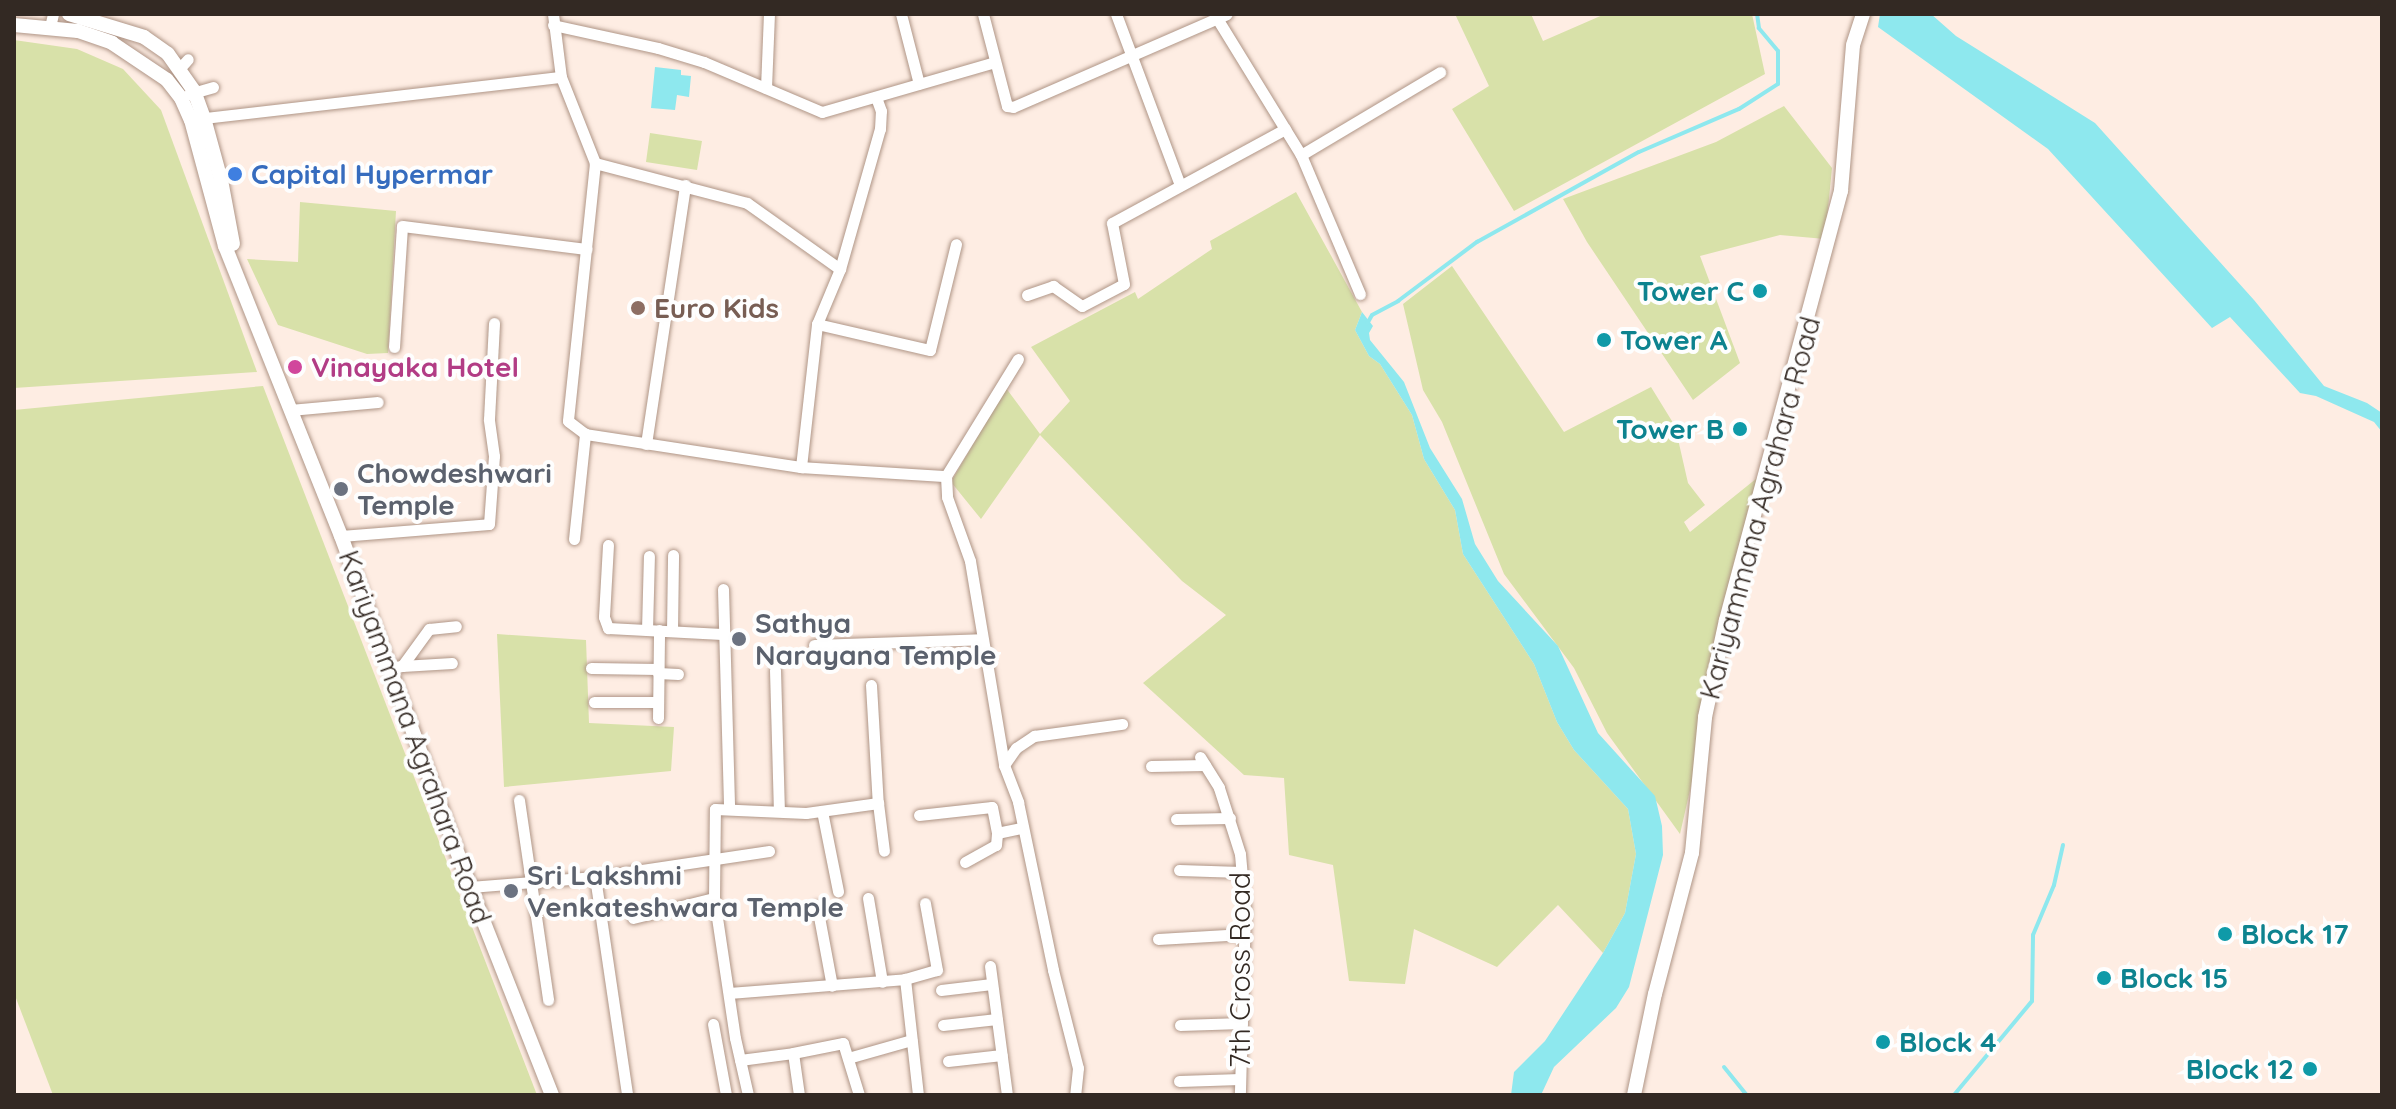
<!DOCTYPE html>
<style>
body{margin:0}
#map{position:relative;width:2396px;height:1109px;overflow:hidden;background:#feede3;font-family:Quicksand,sans-serif}
div>[style]{position:absolute}
[style*='--x']{left:calc(var(--x)*1px);top:calc(var(--y)*1px);width:calc(var(--w)*1px);rotate:calc(var(--a)*1deg)}
.green>*{inset:0;background:#d8e1a9}
.water>*{inset:0;background:#8ee8ee}
.stream>*{height:4px;margin:-2px;padding:0 2px;transform-origin:2px;border-radius:2px;background:#8ee8ee}
.roads{filter:drop-shadow(0 0 2px #af9586) drop-shadow(0 0 2px #af9586)}
.minor>*{height:11px;margin:-5.5px;padding:0 5.5px;transform-origin:5.5px;border-radius:5.5px;background:#fff}
.tertiary>*{height:14px;margin:-7px;padding:0 7px;transform-origin:7px;border-radius:7px;background:#fff}
.dots>*{width:22px;height:22px;translate:-50% -50%;box-sizing:border-box;border:4px solid #fefefe;border-radius:50%}
span{translate:-50% -50%;white-space:nowrap;text-align:center;line-height:1.15;-webkit-text-stroke:8px #fefefe;paint-order:stroke}
.shop-label{font-size:28px;color:#366cbe;font-weight:700}
.left{translate:0 -50%;text-align:left}
.culture-label{font-size:28px;color:#0d838f;font-weight:700}
.right{translate:-100% -50%;text-align:right}
.education-label{font-size:28px;color:#785e54;font-weight:700}
.hotel-label{font-size:28px;color:#b23c85;font-weight:700}
.worship-label{font-size:28px;color:#5b616d;font-weight:700}
.street-label{font-size:28px;color:#332923}
.frame{position:absolute;inset:0;border:16px solid #332923;pointer-events:none}
</style>
<div id="map">
<div class="green">
<div style="clip-path:polygon(1455px 14px,1531px 14px,1543px 41px,1605px 14px,1752px 14px,1765px 74px,1514px 211px,1452px 109px,1489px 86px)"></div>
<div style="clip-path:polygon(14px 40px,77px 49px,123px 69px,161px 110px,257px 372px,14px 388px)"></div>
<div style="clip-path:polygon(1784px 106px,1832px 168px,1825px 239px,1780px 235px,1700px 256px,1740px 363px,1693px 400px,1587px 242px,1563px 199px,1716px 142px)"></div>
<div style="clip-path:polygon(650px 133px,702px 141px,697px 170px,646px 162px)"></div>
<div style="clip-path:polygon(1296px 192px,1362px 312px,1355px 330px,1369px 356px,1380px 364px,1412px 415px,1424px 459px,1455px 510px,1463px 554px,1534px 664px,1557px 722px,1574px 750px,1628px 809px,1636px 854px,1625px 913px,1603px 953px,1558px 905px,1497px 967px,1414px 929px,1405px 984px,1349px 981px,1333px 865px,1289px 855px,1284px 778px,1244px 775px,1143px 683px,1226px 615px,1182px 581px,1040px 435px,981px 519px,951px 482px,1006px 388px,1040px 434px,1070px 401px,1031px 347px,1135px 292px,1138px 299px,1212px 249px,1210px 241px)"></div>
<div style="clip-path:polygon(300px 202px,396px 211px,388px 353px,367px 354px,278px 325px,247px 259px,298px 262px)"></div>
<div style="clip-path:polygon(1452px 266px,1564px 432px,1651px 387px,1675px 426px,1688px 483px,1705px 505px,1684px 522px,1690px 532px,1762px 474px,1680px 834px,1607px 733px,1574px 668px,1504px 574px,1442px 422px,1423px 390px,1403px 304px)"></div>
<div style="clip-path:polygon(263px 386px,537px 1095px,53px 1095px,14px 993px,14px 410px)"></div>
<div style="clip-path:polygon(497px 634px,586px 640px,589px 723px,674px 727px,671px 771px,504px 787px)"></div>
</div>
<div class="water">
<div style="clip-path:polygon(1880px 14px,1931px 14px,1956px 36px,2095px 123px,2254px 300px,2324px 386px,2367px 403px,2382px 413px,2382px 432px,2374px 422px,2316px 396px,2300px 393px,2230px 317px,2212px 328px,2048px 149px,1878px 27px)"></div>
<div style="clip-path:polygon(655px 67px,681px 70px,681px 75px,691px 76px,689px 97px,677px 95px,675px 110px,651px 108px)"></div>
<div style="clip-path:polygon(1362px 312px,1373px 326px,1369px 333px,1370px 340px,1404px 382px,1430px 448px,1462px 499px,1475px 544px,1498px 581px,1558px 646px,1598px 733px,1655px 796px,1662px 826px,1663px 855px,1629px 987px,1616px 1008px,1554px 1067px,1541px 1095px,1511px 1095px,1514px 1072px,1545px 1041px,1603px 953px,1625px 913px,1636px 854px,1628px 809px,1574px 750px,1557px 722px,1534px 664px,1463px 554px,1455px 510px,1424px 459px,1412px 415px,1380px 364px,1369px 356px,1355px 330px)"></div>
</div>
<div class="stream">
<div style="--x:1367;--y:324;--w:10;--a:-61"></div>
<div style="--x:1372;--y:315;--w:30;--a:-28"></div>
<div style="--x:1398;--y:301;--w:99;--a:-36.8"></div>
<div style="--x:1477;--y:242;--w:185;--a:-29.1"></div>
<div style="--x:1639;--y:152;--w:109;--a:-23.3"></div>
<div style="--x:1739;--y:109;--w:46;--a:-32.7"></div>
<div style="--x:1778;--y:84;--w:33;--a:-90"></div>
<div style="--x:1778;--y:51;--w:30;--a:-130"></div>
<div style="--x:1759;--y:28;--w:14;--a:-98"></div>
<div style="--x:1724;--y:1067;--w:36;--a:51"></div>
<div style="--x:1954;--y:1095;--w:122;--a:-50.3"></div>
<div style="--x:2032;--y:1001;--w:66;--a:-89.1"></div>
<div style="--x:2033;--y:935;--w:54;--a:-67.2"></div>
<div style="--x:2054;--y:885;--w:41;--a:-77.3"></div>
</div>
<div class="roads">
<div class="minor">
<div style="--x:553;--y:14;--w:64;--a:82.8"></div>
<div style="--x:561;--y:77;--w:92;--a:68.4"></div>
<div style="--x:595;--y:163;--w:259;--a:96"></div>
<div style="--x:568;--y:421;--w:21;--a:37"></div>
<div style="--x:585;--y:434;--w:219;--a:8.7"></div>
<div style="--x:801;--y:467;--w:144;--a:-83.6"></div>
<div style="--x:817;--y:324;--w:60;--a:-67.3"></div>
<div style="--x:840;--y:269;--w:146;--a:-74.1"></div>
<div style="--x:880;--y:129;--w:18;--a:-87"></div>
<div style="--x:881;--y:111;--w:15;--a:-110"></div>
<div style="--x:901;--y:14;--w:72;--a:75.6"></div>
<div style="--x:983;--y:14;--w:95;--a:75.4"></div>
<div style="--x:1007;--y:106;--w:6;--a:9"></div>
<div style="--x:1013;--y:107;--w:233;--a:-23.5"></div>
<div style="--x:1116;--y:14;--w:183;--a:69.5"></div>
<div style="--x:1218;--y:20;--w:158;--a:58.4"></div>
<div style="--x:1301;--y:155;--w:162;--a:-30.8"></div>
<div style="--x:553;--y:25;--w:107;--a:12.4"></div>
<div style="--x:658;--y:48;--w:48;--a:16.9"></div>
<div style="--x:704;--y:62;--w:128;--a:23"></div>
<div style="--x:822;--y:112;--w:180;--a:-16.1"></div>
<div style="--x:50;--y:27;--w:13;--a:-77"></div>
<div style="--x:179;--y:69;--w:13;--a:-48"></div>
<div style="--x:766;--y:88;--w:74;--a:-87.7"></div>
<div style="--x:189;--y:94;--w:25;--a:-16"></div>
<div style="--x:196;--y:119;--w:367;--a:-6.6"></div>
<div style="--x:1301;--y:155;--w:151;--a:67"></div>
<div style="--x:595;--y:163;--w:157;--a:14.7"></div>
<div style="--x:747;--y:203;--w:114;--a:35.4"></div>
<div style="--x:1027;--y:295;--w:28;--a:-19"></div>
<div style="--x:1053;--y:286;--w:35;--a:35"></div>
<div style="--x:1082;--y:306;--w:47;--a:-27.6"></div>
<div style="--x:1124;--y:284;--w:62;--a:-101.1"></div>
<div style="--x:1112;--y:223;--w:197;--a:-28.5"></div>
<div style="--x:817;--y:324;--w:116;--a:13"></div>
<div style="--x:930;--y:350;--w:109;--a:-76.2"></div>
<div style="--x:394;--y:347;--w:121;--a:-86.2"></div>
<div style="--x:402;--y:226;--w:186;--a:7.1"></div>
<div style="--x:1018;--y:359;--w:137;--a:121.6"></div>
<div style="--x:946;--y:476;--w:21;--a:87"></div>
<div style="--x:947;--y:497;--w:68;--a:70.2"></div>
<div style="--x:970;--y:561;--w:207;--a:80.5"></div>
<div style="--x:1004;--y:765;--w:40;--a:69"></div>
<div style="--x:1018;--y:802;--w:172;--a:78.2"></div>
<div style="--x:1053;--y:970;--w:101;--a:75.7"></div>
<div style="--x:1078;--y:1068;--w:27;--a:96"></div>
<div style="--x:290;--y:410;--w:88;--a:-5.2"></div>
<div style="--x:646;--y:444;--w:262;--a:-81.4"></div>
<div style="--x:801;--y:467;--w:145;--a:3.6"></div>
<div style="--x:341;--y:536;--w:148;--a:-4.6"></div>
<div style="--x:489;--y:524;--w:68;--a:-85.8"></div>
<div style="--x:494;--y:456;--w:37;--a:-98"></div>
<div style="--x:489;--y:419;--w:96;--a:-87"></div>
<div style="--x:574;--y:539;--w:106;--a:-84"></div>
<div style="--x:608;--y:545;--w:72;--a:93.2"></div>
<div style="--x:604;--y:617;--w:12;--a:70"></div>
<div style="--x:608;--y:628;--w:114;--a:3"></div>
<div style="--x:723;--y:589;--w:219;--a:88.4"></div>
<div style="--x:647;--y:630;--w:74;--a:-88.5"></div>
<div style="--x:672;--y:631;--w:76;--a:-89.2"></div>
<div style="--x:814;--y:645;--w:168;--a:-2"></div>
<div style="--x:402;--y:666;--w:50;--a:-3.4"></div>
<div style="--x:389;--y:668;--w:13;--a:-9"></div>
<div style="--x:402;--y:666;--w:46;--a:-53.9"></div>
<div style="--x:429;--y:629;--w:27;--a:-6"></div>
<div style="--x:591;--y:668;--w:67;--a:0.9"></div>
<div style="--x:775;--y:670;--w:141;--a:88.4"></div>
<div style="--x:658;--y:673;--w:20;--a:3"></div>
<div style="--x:871;--y:685;--w:121;--a:86.7"></div>
<div style="--x:594;--y:702;--w:64;--a:0"></div>
<div style="--x:658;--y:718;--w:88;--a:-89.3"></div>
<div style="--x:1200;--y:757;--w:36;--a:58"></div>
<div style="--x:1219;--y:788;--w:69;--a:72.3"></div>
<div style="--x:1240;--y:854;--w:57;--a:85"></div>
<div style="--x:1245;--y:911;--w:184;--a:91.6"></div>
<div style="--x:1004;--y:765;--w:21;--a:-55"></div>
<div style="--x:1016;--y:748;--w:22;--a:-34"></div>
<div style="--x:1034;--y:736;--w:89;--a:-7.8"></div>
<div style="--x:1151;--y:766;--w:54;--a:-1.1"></div>
<div style="--x:519;--y:800;--w:202;--a:81.7"></div>
<div style="--x:822;--y:811;--w:82;--a:78.7"></div>
<div style="--x:919;--y:815;--w:73;--a:-6.3"></div>
<div style="--x:992;--y:807;--w:26;--a:79"></div>
<div style="--x:1176;--y:819;--w:54;--a:-1.1"></div>
<div style="--x:965;--y:862;--w:35;--a:-29"></div>
<div style="--x:996;--y:845;--w:12;--a:-85"></div>
<div style="--x:997;--y:833;--w:25;--a:-12"></div>
<div style="--x:1179;--y:870;--w:62;--a:1.8"></div>
<div style="--x:595;--y:877;--w:220;--a:81.6"></div>
<div style="--x:470;--y:887;--w:125;--a:-4.6"></div>
<div style="--x:595;--y:877;--w:176;--a:-8.5"></div>
<div style="--x:868;--y:898;--w:85;--a:80.5"></div>
<div style="--x:817;--y:906;--w:81;--a:79.4"></div>
<div style="--x:633;--y:918;--w:83;--a:-13.9"></div>
<div style="--x:1158;--y:939;--w:86;--a:-3.3"></div>
<div style="--x:990;--y:966;--w:130;--a:82.5"></div>
<div style="--x:941;--y:990;--w:51;--a:-6.7"></div>
<div style="--x:729;--y:993;--w:177;--a:-4.5"></div>
<div style="--x:713;--y:1024;--w:72;--a:79.6"></div>
<div style="--x:943;--y:1025;--w:54;--a:-6.3"></div>
<div style="--x:1180;--y:1025;--w:62;--a:-1.8"></div>
<div style="--x:848;--y:1058;--w:66;--a:-15.9"></div>
<div style="--x:740;--y:1060;--w:53;--a:-7.5"></div>
<div style="--x:948;--y:1061;--w:54;--a:-6.3"></div>
<div style="--x:1179;--y:1081;--w:61;--a:-1.9"></div>
<div style="--x:748;--y:1095;--w:58;--a:-102.8"></div>
<div style="--x:735;--y:1038;--w:142;--a:-98.5"></div>
<div style="--x:714;--y:898;--w:89;--a:-89.4"></div>
<div style="--x:715;--y:809;--w:91;--a:2.5"></div>
<div style="--x:806;--y:813;--w:73;--a:-7.9"></div>
<div style="--x:878;--y:803;--w:48;--a:82.9"></div>
<div style="--x:799;--y:1095;--w:42;--a:-98.1"></div>
<div style="--x:793;--y:1053;--w:51;--a:-11.3"></div>
<div style="--x:843;--y:1043;--w:54;--a:72.9"></div>
<div style="--x:918;--y:1095;--w:117;--a:-96.4"></div>
<div style="--x:905;--y:979;--w:33;--a:-16"></div>
<div style="--x:937;--y:970;--w:68;--a:-100.2"></div>
</div>
<div class="tertiary">
<div style="--x:69;--y:14;--w:78;--a:17"></div>
<div style="--x:144;--y:37;--w:29;--a:35"></div>
<div style="--x:168;--y:54;--w:45;--a:54.9"></div>
<div style="--x:194;--y:91;--w:29;--a:70"></div>
<div style="--x:204;--y:118;--w:64;--a:74.7"></div>
<div style="--x:221;--y:180;--w:65;--a:79.4"></div>
<div style="--x:14;--y:25;--w:64;--a:5.4"></div>
<div style="--x:78;--y:31;--w:36;--a:19"></div>
<div style="--x:112;--y:43;--w:66;--a:33.9"></div>
<div style="--x:167;--y:80;--w:23;--a:52"></div>
<div style="--x:181;--y:98;--w:24;--a:66"></div>
<div style="--x:191;--y:120;--w:131;--a:74.9"></div>
<div style="--x:225;--y:246;--w:312;--a:68.2"></div>
<div style="--x:341;--y:536;--w:374;--a:69.8"></div>
<div style="--x:470;--y:887;--w:224;--a:68.5"></div>
<div style="--x:1634;--y:1095;--w:103;--a:-78.3"></div>
<div style="--x:1655;--y:994;--w:146;--a:-75.3"></div>
<div style="--x:1692;--y:853;--w:137;--a:-84.5"></div>
<div style="--x:1705;--y:717;--w:99;--a:-77.8"></div>
<div style="--x:1726;--y:620;--w:444;--a:-75"></div>
<div style="--x:1841;--y:191;--w:146;--a:-85.3"></div>
<div style="--x:1853;--y:45;--w:33;--a:-72"></div>
</div>
</div>
<div class="dots">
<div style="left:235px;top:174px;background:#3f7fe0"></div>
<div style="left:1760px;top:291px;background:#0f9aa8"></div>
<div style="left:638px;top:308px;background:#8d6e63"></div>
<div style="left:1604px;top:340px;background:#0f9aa8"></div>
<div style="left:295px;top:367px;background:#d1479c"></div>
<div style="left:1740px;top:429px;background:#0f9aa8"></div>
<div style="left:341px;top:489px;background:#6b7280"></div>
<div style="left:739px;top:639px;background:#6b7280"></div>
<div style="left:511px;top:891px;background:#6b7280"></div>
<div style="left:2225px;top:934px;background:#0f9aa8"></div>
<div style="left:2104px;top:978px;background:#0f9aa8"></div>
<div style="left:1883px;top:1042px;background:#0f9aa8"></div>
<div style="left:2310px;top:1069px;background:#0f9aa8"></div>
</div>
<div class="shop-label">
<span class="left" style="left:251px;top:174px">Capital Hypermar</span>
</div>
<div class="culture-label">
<span class="right" style="left:1744px;top:291px">Tower C</span>
<span class="left" style="left:1620px;top:340px">Tower A</span>
<span class="right" style="left:1724px;top:429px">Tower B</span>
<span class="left" style="left:2241px;top:934px">Block 17</span>
<span class="left" style="left:2120px;top:978px">Block 15</span>
<span class="left" style="left:1899px;top:1042px">Block 4</span>
<span class="right" style="left:2294px;top:1069px">Block 12</span>
</div>
<div class="education-label">
<span class="left" style="left:654px;top:308px">Euro Kids</span>
</div>
<div class="hotel-label">
<span class="left" style="left:311px;top:367px">Vinayaka Hotel</span>
</div>
<div class="worship-label">
<span class="left" style="left:357px;top:489px">Chowdeshwari<br>Temple</span>
<span class="left" style="left:755px;top:639px">Sathya<br>Narayana Temple</span>
<span class="left" style="left:527px;top:891px">Sri Lakshmi<br>Venkateshwara Temple</span>
</div>
<div class="street-label">
<span style="left:1760px;top:508px;rotate:-75deg">Kariyammana Agrahara Road</span>
<span style="left:415px;top:737px;rotate:70deg">Kariyammana Agrahara Road</span>
<span style="left:1240px;top:970px;rotate:-90deg">7th Cross Road</span>
</div>
<div class="frame"></div>
</div>
